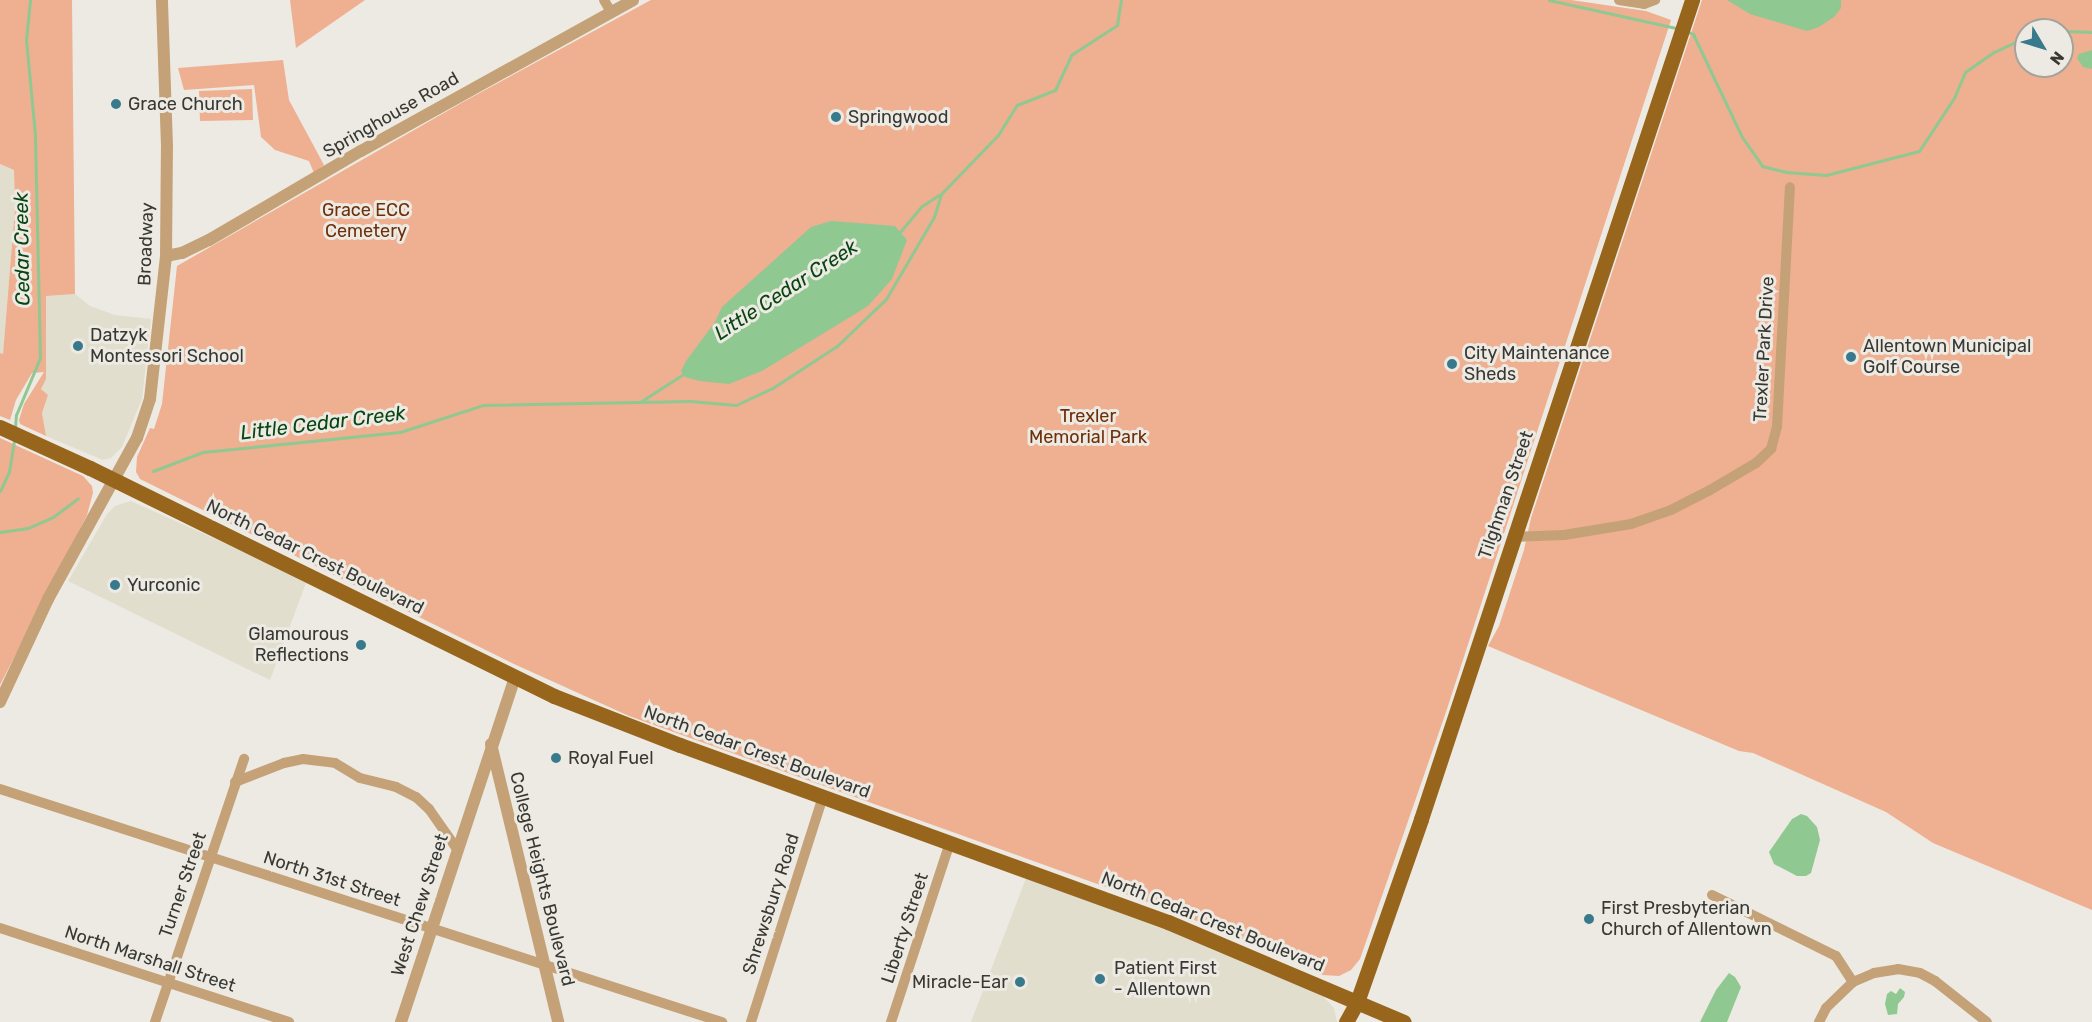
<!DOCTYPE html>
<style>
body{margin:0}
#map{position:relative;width:2092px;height:1022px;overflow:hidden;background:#eceae2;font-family:Rubik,sans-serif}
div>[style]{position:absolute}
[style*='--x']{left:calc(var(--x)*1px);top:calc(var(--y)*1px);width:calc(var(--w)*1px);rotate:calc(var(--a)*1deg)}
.built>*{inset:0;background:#e2dece}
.green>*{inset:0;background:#efaf91}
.water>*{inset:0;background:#90c891}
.stream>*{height:3px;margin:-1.5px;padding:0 1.5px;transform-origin:1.5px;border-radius:1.5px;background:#90c891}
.minor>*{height:10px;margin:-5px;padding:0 5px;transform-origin:5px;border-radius:5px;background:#c5a177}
.tertiary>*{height:12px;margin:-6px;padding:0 6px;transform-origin:6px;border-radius:6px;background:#c5a177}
.primary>*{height:15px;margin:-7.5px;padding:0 7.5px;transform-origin:7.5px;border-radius:7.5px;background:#98651d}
.dots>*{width:16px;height:16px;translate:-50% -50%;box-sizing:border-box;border:3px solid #eceae2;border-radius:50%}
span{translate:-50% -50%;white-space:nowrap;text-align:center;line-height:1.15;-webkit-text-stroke:6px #eceae2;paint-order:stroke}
.poi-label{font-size:18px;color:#383834}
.left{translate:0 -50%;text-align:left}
.right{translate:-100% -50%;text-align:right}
.street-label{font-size:18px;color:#383834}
.park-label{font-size:18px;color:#6e2f0a}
.water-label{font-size:20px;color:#074512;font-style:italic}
.north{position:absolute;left:2014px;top:18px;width:60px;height:60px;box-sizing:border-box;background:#eceae2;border:2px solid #a4a39c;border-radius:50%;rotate:128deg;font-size:16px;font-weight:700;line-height:24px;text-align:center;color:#383834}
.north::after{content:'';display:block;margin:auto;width:21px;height:27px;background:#38798c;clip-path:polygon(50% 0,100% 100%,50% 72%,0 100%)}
</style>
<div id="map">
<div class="built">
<div style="clip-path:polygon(0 164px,14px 170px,15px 208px,3px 354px,0 353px)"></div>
<div style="clip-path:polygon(75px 294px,90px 306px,115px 315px,151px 319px,142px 399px,122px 447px,111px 458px,103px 460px,46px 436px,42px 413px,48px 395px,41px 389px,46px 379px,46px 296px)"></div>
<div style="clip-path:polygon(131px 501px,251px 555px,306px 583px,270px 680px,68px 581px,107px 514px,115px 506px)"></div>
<div style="clip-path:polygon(1026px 878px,1216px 947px,1321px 994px,1334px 1008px,1337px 1022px,971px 1022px)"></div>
</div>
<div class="green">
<div style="clip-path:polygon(0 0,72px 0,75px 294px,46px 296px,46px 379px,41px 389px,48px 395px,42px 413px,46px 436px,20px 424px,19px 420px,24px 404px,44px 372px,32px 373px,16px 400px,10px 420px,0 416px,0 353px,3px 354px,15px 208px,14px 170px,0 164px)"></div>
<div style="clip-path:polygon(290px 0,365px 0,296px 48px)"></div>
<div style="clip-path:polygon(651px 0,1571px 0,1646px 11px,1671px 20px,1446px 712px,1360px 959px,1351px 970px,1339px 976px,1323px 975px,1274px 952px,1167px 909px,629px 716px,514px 664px,140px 479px,136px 472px,137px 457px,150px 428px,154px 429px,162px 404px,177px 266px,463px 102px)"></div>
<div style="clip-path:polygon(evenodd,1702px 0,2092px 0,2092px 910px,1933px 843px,1886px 812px,1753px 753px,1739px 751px,1488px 646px,1499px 626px,1524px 550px,1531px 518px,1702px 0,2026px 30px,2062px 30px,2062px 66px,2026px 66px,2026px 30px)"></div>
<div style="clip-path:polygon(283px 60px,289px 100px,324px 165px,314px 173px,309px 161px,275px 150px,261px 137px,254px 85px,184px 90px,178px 68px)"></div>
<div style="clip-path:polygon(252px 89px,253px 120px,200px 121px,199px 91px)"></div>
<div style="clip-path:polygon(0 438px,83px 476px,92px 486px,93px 493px,87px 515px,0 685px)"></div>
</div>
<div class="water">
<div style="clip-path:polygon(1727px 0,1841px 0,1841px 8px,1834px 17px,1819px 27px,1807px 31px,1750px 14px)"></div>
<div style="clip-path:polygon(2092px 50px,2092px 69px,2083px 67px,2077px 58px,2079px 54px)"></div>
<div style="clip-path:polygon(831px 221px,895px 226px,907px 240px,892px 279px,868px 306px,762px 371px,729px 384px,700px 381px,685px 377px,681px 371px,686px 361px,715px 322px,722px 307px,811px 227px)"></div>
<div style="clip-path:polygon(1801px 814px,1807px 816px,1817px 827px,1820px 840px,1811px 873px,1806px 876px,1797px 876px,1774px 864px,1769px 852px,1792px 819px)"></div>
<div style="clip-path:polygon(1729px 973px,1735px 977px,1741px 987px,1727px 1022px,1700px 1022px,1716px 990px)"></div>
<div style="clip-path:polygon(1900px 988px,1905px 992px,1904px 997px,1898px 1004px,1897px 1014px,1888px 1015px,1885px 1004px,1887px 994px,1891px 991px,1896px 994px)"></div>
</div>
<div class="stream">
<div style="--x:1549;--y:0;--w:130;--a:12.4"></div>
<div style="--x:2041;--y:30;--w:51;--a:2.2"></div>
<div style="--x:1686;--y:31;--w:8;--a:23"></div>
<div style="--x:1693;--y:34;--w:114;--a:64.6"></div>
<div style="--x:1742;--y:137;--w:35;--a:55"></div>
<div style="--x:1762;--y:166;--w:25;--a:14"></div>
<div style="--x:1786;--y:172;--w:40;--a:4.3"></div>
<div style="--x:1826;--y:175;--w:96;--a:-14.5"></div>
<div style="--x:1919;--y:151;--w:64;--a:-56.6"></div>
<div style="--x:1954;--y:98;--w:28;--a:-67"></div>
<div style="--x:1965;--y:72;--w:35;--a:-35"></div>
<div style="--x:1994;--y:52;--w:35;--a:-25"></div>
<div style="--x:899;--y:233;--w:35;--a:-50"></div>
<div style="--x:922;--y:206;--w:20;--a:-33"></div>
<div style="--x:640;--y:402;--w:54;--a:-32.8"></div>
<div style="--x:15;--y:428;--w:13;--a:-86"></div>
<div style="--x:16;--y:415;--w:62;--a:-67.2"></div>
<div style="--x:40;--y:358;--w:223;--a:-91.3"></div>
<div style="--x:35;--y:135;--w:95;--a:-95.4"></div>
<div style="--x:26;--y:40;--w:40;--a:-84.3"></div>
<div style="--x:153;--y:471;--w:53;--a:-20.8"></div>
<div style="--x:203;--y:452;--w:198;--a:-5.8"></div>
<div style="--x:400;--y:432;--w:87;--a:-18"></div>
<div style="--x:483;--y:405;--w:207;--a:-1.1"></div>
<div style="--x:690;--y:401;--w:46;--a:5"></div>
<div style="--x:736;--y:405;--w:38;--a:-25"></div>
<div style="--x:771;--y:389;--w:79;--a:-33.1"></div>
<div style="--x:837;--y:346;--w:68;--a:-43.8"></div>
<div style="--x:886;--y:299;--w:95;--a:-59.7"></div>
<div style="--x:934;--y:217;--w:24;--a:-73"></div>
<div style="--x:941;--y:194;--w:82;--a:-46"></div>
<div style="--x:998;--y:135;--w:36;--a:-58"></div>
<div style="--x:1017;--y:105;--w:41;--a:-21.5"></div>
<div style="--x:1055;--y:90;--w:38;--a:-65"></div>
<div style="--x:1071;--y:55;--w:55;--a:-33.1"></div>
<div style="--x:1117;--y:25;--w:25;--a:-81"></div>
<div style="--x:0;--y:491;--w:21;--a:-65"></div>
<div style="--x:9;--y:472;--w:32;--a:-81"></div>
<div style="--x:0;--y:532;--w:28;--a:-8"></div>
<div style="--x:28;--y:528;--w:27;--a:-24"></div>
<div style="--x:53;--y:517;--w:31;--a:-37"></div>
</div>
<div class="minor">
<div style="--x:604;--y:0;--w:14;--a:60"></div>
<div style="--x:1619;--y:0;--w:25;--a:9"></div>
<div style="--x:1644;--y:4;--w:12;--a:-20"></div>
<div style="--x:1513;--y:537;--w:51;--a:-2.2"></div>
<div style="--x:1564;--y:535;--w:68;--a:-9.3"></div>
<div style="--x:1631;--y:524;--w:42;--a:-19.3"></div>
<div style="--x:1671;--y:510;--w:44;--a:-27.1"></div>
<div style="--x:1710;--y:490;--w:53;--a:-30.4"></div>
<div style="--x:1756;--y:463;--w:21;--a:-43"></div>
<div style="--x:1771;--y:449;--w:24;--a:-75"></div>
<div style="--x:1777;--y:426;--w:239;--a:-86.9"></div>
<div style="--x:235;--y:782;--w:53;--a:-21.2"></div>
<div style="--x:284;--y:763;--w:19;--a:-12"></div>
<div style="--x:303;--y:759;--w:32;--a:7"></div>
<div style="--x:335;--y:763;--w:29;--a:31"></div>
<div style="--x:360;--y:778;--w:37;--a:14"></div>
<div style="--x:396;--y:787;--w:22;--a:27"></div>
<div style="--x:416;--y:797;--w:18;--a:43"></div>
<div style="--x:429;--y:809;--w:49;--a:55"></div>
<div style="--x:0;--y:789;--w:759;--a:17.89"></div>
<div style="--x:1712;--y:895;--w:138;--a:26.2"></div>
<div style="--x:1836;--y:956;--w:31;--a:57"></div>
<div style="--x:0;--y:928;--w:304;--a:18"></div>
<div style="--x:155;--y:1022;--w:278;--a:-71.3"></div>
<div style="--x:751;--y:1022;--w:236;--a:-72.3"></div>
<div style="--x:891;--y:1022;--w:188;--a:-71.8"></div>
<div style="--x:1819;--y:1022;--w:16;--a:-63"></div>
<div style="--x:1826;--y:1008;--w:37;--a:-44"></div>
<div style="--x:1853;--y:982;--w:23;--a:-23"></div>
<div style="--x:1874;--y:973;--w:24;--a:-9"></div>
<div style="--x:1898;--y:969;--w:22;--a:10"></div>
<div style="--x:1920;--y:973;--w:17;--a:28"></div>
<div style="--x:1935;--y:981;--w:66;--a:38.3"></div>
</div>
<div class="tertiary">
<div style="--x:166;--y:256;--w:16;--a:-11"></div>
<div style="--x:182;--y:253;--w:30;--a:-26"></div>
<div style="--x:209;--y:240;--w:176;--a:-30.4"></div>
<div style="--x:361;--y:151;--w:311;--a:-29"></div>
<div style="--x:0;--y:702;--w:114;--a:-65"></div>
<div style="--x:48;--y:599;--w:184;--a:-61.1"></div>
<div style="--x:137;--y:438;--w:41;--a:-71.6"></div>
<div style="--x:150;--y:399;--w:144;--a:-83.6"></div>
<div style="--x:166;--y:256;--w:110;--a:-89.5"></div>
<div style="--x:167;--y:146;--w:146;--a:-92"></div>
<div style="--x:491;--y:744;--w:286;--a:76.4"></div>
<div style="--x:401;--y:1022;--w:363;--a:-71.7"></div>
</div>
<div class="primary">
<div style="--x:0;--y:427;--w:99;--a:24.5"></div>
<div style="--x:90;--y:468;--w:517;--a:26.17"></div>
<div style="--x:554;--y:696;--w:135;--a:21.3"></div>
<div style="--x:680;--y:745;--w:519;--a:19.94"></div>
<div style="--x:1168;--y:922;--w:256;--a:23"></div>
<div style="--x:1346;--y:1022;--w:23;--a:-61"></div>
<div style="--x:1357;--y:1002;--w:194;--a:-70.7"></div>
<div style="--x:1421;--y:819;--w:863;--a:-71.69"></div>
</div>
<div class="dots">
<div style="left:116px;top:104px;background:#38798c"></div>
<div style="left:836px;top:117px;background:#38798c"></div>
<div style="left:78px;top:346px;background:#38798c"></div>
<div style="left:1851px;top:357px;background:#38798c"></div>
<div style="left:1452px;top:364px;background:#38798c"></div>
<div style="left:115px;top:585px;background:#38798c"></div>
<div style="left:361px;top:645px;background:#38798c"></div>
<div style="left:556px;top:758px;background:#38798c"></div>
<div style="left:1589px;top:919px;background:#38798c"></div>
<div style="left:1100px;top:979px;background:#38798c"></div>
<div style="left:1020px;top:982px;background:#38798c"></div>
</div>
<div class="poi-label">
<span class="left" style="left:128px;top:104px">Grace Church</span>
<span class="left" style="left:848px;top:117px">Springwood</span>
<span class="left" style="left:90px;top:346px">Datzyk<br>Montessori School</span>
<span class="left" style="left:1863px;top:357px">Allentown Municipal<br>Golf Course</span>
<span class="left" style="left:1464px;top:364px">City Maintenance<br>Sheds</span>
<span class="left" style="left:127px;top:585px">Yurconic</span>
<span class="right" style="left:349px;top:645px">Glamourous<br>Reflections</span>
<span class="left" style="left:568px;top:758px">Royal Fuel</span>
<span class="left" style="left:1601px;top:919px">First Presbyterian<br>Church of Allentown</span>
<span class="left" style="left:1114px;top:979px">Patient First<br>- Allentown</span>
<span class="right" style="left:1008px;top:982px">Miracle-Ear</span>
</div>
<div class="street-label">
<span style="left:391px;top:115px;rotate:-30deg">Springhouse Road</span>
<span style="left:146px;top:244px;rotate:-88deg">Broadway</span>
<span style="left:1764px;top:349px;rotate:-87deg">Trexler Park Drive</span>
<span style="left:1506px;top:495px;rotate:-71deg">Tilghman Street</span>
<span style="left:315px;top:557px;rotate:26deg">North Cedar Crest Boulevard</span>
<span style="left:757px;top:752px;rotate:20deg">North Cedar Crest Boulevard</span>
<span style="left:332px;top:879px;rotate:18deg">North 31st Street</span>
<span style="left:542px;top:879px;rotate:76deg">College Heights Boulevard</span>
<span style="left:183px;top:885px;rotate:-71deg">Turner Street</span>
<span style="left:771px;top:904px;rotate:-72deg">Shrewsbury Road</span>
<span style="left:420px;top:905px;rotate:-72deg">West Chew Street</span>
<span style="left:1213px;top:922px;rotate:22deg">North Cedar Crest Boulevard</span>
<span style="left:905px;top:928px;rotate:-72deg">Liberty Street</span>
<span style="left:150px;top:959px;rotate:18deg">North Marshall Street</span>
</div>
<div class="park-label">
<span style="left:366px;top:221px">Grace ECC<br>Cemetery</span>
<span style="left:1088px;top:427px">Trexler<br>Memorial Park</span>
</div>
<div class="water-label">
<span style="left:22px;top:249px;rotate:-91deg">Cedar Creek</span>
<span style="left:786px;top:290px;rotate:-33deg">Little Cedar Creek</span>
<span style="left:323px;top:423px;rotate:-7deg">Little Cedar Creek</span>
</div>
<div class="north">N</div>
</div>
